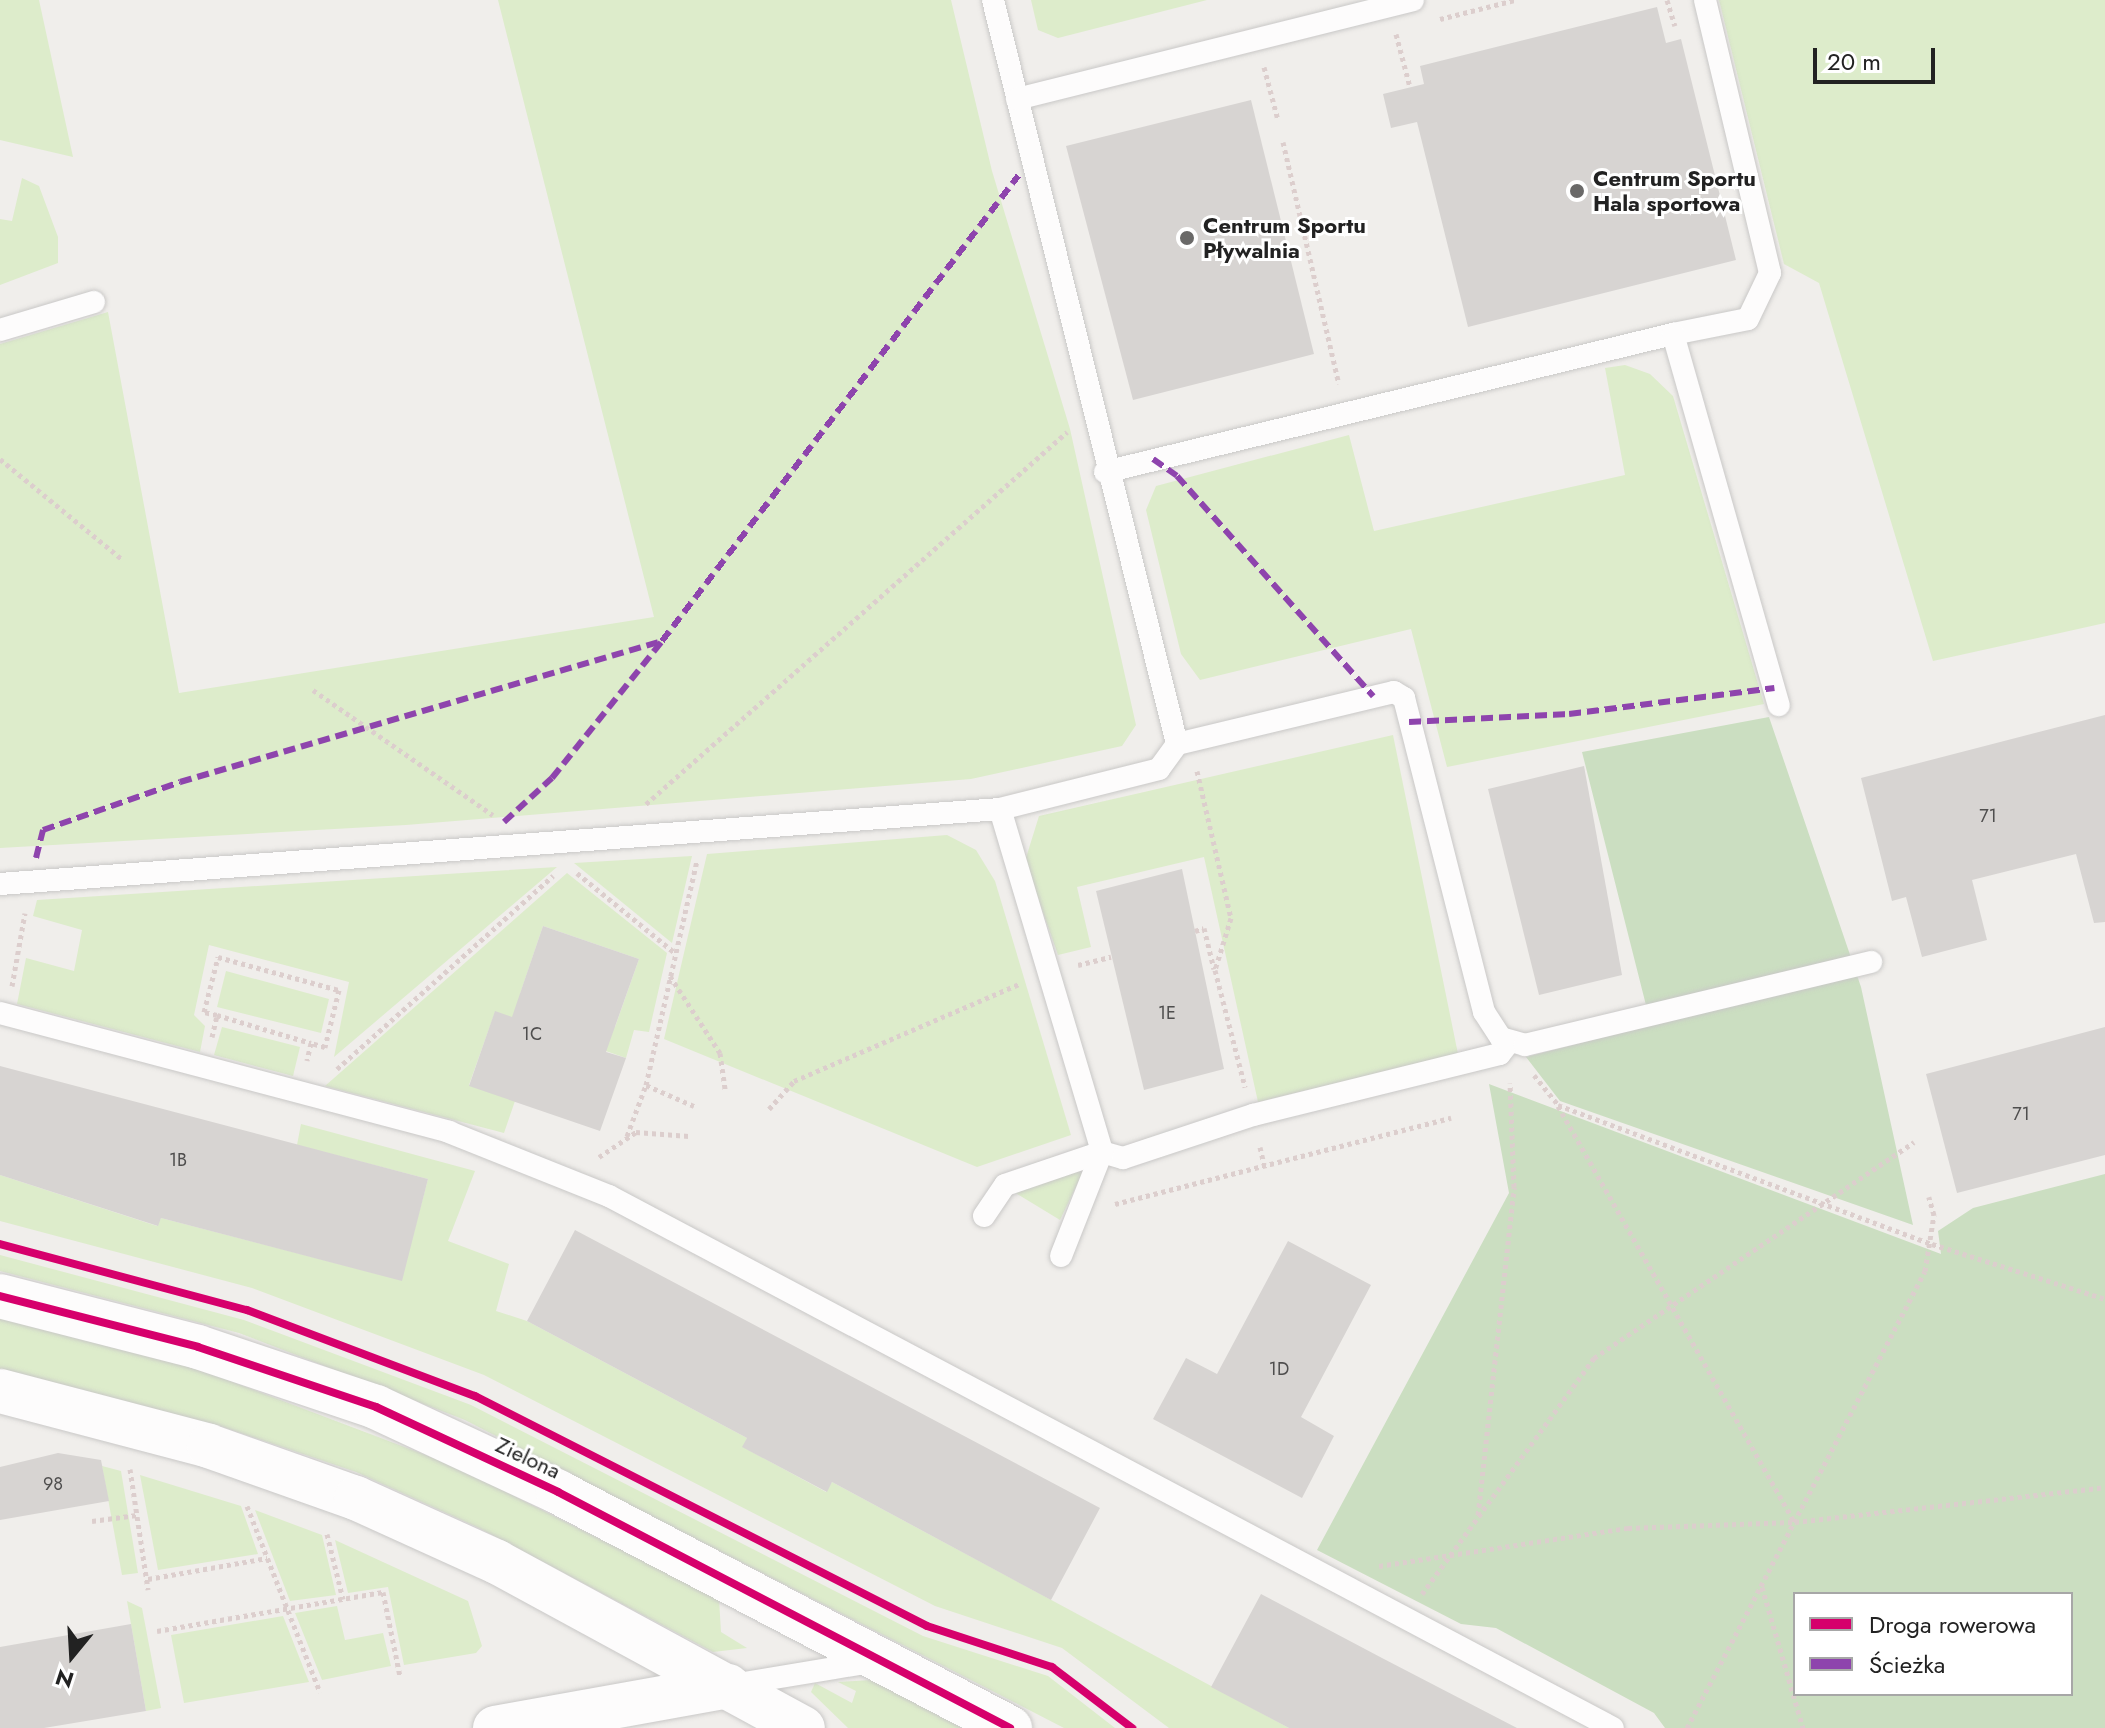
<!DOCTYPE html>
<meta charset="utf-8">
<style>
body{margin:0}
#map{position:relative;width:2105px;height:1728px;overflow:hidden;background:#f0eeeb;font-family:Jost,sans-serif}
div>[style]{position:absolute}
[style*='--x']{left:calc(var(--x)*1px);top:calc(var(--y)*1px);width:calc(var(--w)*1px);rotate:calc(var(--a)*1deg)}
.grass>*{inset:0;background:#ddeccb}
.forest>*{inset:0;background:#cbdec1}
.building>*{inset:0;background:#d7d4d2}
.path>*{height:5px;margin-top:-2.5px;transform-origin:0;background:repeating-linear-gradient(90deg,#dccecd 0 4px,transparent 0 8px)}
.roads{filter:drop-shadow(0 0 2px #c9c8c7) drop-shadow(0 0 2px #c9c8c7)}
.service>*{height:22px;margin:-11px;padding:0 11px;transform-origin:11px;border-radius:11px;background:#fdfcfc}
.tertiary>*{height:44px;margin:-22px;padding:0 22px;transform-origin:22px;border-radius:22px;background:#fdfcfc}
.quiet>*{height:6px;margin-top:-3px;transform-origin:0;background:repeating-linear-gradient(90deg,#8e44ad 0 12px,transparent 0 18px)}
.cycleway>*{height:8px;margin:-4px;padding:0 4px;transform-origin:4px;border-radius:4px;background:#d6006c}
.dots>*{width:22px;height:22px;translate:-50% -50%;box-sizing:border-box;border:4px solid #fff;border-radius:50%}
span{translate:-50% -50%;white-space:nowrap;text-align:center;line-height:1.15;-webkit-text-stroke:6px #fff;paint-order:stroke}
.number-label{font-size:18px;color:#4f4e4e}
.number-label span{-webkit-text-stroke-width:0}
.poi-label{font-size:22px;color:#222;font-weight:700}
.left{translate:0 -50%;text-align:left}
.street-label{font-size:22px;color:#222}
.legend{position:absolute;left:1793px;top:1592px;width:280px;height:104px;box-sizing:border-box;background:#fff;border:2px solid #a7a7a7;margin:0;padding:10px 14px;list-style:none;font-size:24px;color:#222}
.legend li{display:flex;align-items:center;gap:16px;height:40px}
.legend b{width:40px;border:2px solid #a7a7a7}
.north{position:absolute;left:32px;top:1616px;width:80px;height:80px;-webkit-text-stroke:6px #fff;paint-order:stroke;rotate:198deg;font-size:22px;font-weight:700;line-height:32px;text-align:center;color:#222}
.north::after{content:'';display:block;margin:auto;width:28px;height:36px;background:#222;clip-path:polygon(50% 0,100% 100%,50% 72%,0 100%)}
.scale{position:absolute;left:1813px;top:48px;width:122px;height:36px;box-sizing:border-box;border:4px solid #222;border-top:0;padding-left:10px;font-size:24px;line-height:28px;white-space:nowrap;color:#222;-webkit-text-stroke:6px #fff;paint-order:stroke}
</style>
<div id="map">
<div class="grass">
<div style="clip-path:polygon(0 0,39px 0,73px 157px,0 140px)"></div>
<div style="clip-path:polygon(498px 0,951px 0,992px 171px,1070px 429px,1136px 725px,1122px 746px,971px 779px,406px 825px,0 848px,0 344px,108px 312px,179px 693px,654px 617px)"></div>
<div style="clip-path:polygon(1031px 0,1207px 0,1058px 38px,1038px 30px)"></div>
<div style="clip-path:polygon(1719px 0,2105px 0,2105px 623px,1933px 661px,1819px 283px,1784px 264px)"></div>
<div style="clip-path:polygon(22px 178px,39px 186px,58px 237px,58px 263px,0 285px,0 219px,12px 221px)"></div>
<div style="clip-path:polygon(1625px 365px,1650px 374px,1673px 396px,1764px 704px,1447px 767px,1411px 629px,1200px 680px,1181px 654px,1146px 510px,1156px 486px,1349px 435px,1374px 531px,1625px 475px,1605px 368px)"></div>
<div style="clip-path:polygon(1393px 735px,1458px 1054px,1258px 1102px,1204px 857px,1077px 887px,1091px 947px,1058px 955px,1025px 861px,1039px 816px)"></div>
<div style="clip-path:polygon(947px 835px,976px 850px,995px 881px,1071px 1135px,977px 1167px,664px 1039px,707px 854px)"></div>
<div style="clip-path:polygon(692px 856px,672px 943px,574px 863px)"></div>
<div style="clip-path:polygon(557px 867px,334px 1057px,349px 982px,209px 945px,194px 1015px,205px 1026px,200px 1052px,17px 1004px,26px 958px,74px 971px,82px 930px,33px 916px,37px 900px)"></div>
<div style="clip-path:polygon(567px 873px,667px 953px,649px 1032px,634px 1030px,626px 1058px,574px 1040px,615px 1027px,639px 959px,543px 926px,520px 994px,542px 1028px,495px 1012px,469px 1085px,515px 1101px,504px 1133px,325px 1086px)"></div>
<div style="clip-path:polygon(226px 971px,329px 999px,321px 1033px,217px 1007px)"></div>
<div style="clip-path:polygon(222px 1027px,300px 1047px,293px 1076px,214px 1055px)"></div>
<div style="clip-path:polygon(301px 1124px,475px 1171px,448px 1241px,509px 1264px,496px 1311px,527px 1321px,747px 1438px,743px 1447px,826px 1492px,832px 1482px,1289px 1728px,1169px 1728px,1062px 1648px,935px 1606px,484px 1375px,252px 1288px,0 1221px,0 1175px,157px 1226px,161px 1218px,401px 1280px,428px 1179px,297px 1145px)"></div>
<div style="clip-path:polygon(1076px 1169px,1082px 1174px,1060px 1220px,1014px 1192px)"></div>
<div style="clip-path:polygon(0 1255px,244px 1320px,471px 1405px,923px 1636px,1048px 1676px,1115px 1728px,1064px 1728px,465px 1420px,239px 1333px,0 1271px)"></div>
<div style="clip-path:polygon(0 1317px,193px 1367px,452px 1465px,719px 1599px,721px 1632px,747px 1648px,713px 1652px,479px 1528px,356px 1472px,220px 1426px,0 1369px)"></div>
<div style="clip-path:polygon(102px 1466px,121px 1471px,138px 1573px,122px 1575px)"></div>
<div style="clip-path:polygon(140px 1475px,241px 1506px,258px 1554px,158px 1570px)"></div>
<div style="clip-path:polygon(255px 1510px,322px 1535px,336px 1595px,290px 1601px)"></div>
<div style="clip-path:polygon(335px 1540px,468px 1601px,482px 1646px,476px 1653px,404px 1665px,388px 1587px,348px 1593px)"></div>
<div style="clip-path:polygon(127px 1601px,142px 1608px,161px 1708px,146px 1711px)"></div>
<div style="clip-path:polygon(337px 1606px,345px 1640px,383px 1633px,391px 1666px,322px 1680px,295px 1613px)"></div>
<div style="clip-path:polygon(283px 1616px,309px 1682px,184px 1703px,171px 1635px)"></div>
<div style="clip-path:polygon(871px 1680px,962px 1728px,848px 1728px,811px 1692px,815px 1683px,852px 1703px,856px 1691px,838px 1682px)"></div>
</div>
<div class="forest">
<div style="clip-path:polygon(1769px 717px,1861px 987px,1913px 1225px,1560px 1101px,1526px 1057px,1651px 1025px,1582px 752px)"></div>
<div style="clip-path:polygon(evenodd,1489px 1084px,1941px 1254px,1938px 1231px,1973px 1208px,2105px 1174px,2105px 1728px,1665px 1728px,1654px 1713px,1496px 1628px,1461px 1624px,1317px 1550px,1509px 1193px,1489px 1084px,2071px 1594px,2071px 1694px,1795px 1694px,1795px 1594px,2071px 1594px)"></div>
</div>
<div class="building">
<div style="clip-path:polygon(1657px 7px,1666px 43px,1681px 39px,1736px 260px,1468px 327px,1417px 122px,1391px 128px,1383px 94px,1424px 84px,1420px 66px)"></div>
<div style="clip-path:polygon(1251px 100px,1314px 354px,1133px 400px,1066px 146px)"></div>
<div style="clip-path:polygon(2105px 715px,2105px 922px,2094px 923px,2076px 854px,1972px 880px,1987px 940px,1922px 957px,1906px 897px,1892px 901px,1861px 778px)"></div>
<div style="clip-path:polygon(1584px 766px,1622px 975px,1539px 995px,1488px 789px)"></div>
<div style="clip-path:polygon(1182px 869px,1224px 1069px,1144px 1090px,1096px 891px)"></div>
<div style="clip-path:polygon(543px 926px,639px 959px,606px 1052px,626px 1058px,600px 1131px,469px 1086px,495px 1011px,512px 1017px)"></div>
<div style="clip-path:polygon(2105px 1027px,2105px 1155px,1957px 1193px,1926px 1074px)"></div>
<div style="clip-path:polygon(0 1066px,428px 1179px,402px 1281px,161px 1218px,158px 1226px,0 1175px)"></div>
<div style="clip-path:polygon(575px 1230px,1100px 1508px,1051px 1600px,832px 1482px,827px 1492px,742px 1447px,747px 1438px,527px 1321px)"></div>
<div style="clip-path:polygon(1288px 1241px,1371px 1285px,1301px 1417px,1334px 1436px,1302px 1498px,1153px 1419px,1186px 1358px,1217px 1374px)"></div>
<div style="clip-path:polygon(58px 1453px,101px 1460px,109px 1501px,0 1520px,0 1467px)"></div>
<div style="clip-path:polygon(1261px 1594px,1382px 1658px,1517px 1728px,1289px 1728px,1211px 1687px)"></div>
<div style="clip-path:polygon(131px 1624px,146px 1711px,44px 1728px,0 1728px,0 1647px)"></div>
</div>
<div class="path">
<div style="--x:1667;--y:0;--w:27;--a:73"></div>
<div style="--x:1440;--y:19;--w:77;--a:-14.2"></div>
<div style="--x:1396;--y:34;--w:55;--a:75.2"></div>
<div style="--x:1264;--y:67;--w:55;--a:75.2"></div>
<div style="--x:1283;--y:142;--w:248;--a:77"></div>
<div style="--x:0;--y:459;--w:159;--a:39.4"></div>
<div style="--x:313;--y:690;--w:219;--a:34.8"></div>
<div style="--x:1197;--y:771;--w:151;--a:77"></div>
<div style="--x:1231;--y:918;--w:54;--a:107.1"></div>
<div style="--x:1215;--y:970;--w:121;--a:75.6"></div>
<div style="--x:646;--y:804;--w:562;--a:-41.46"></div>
<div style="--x:577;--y:873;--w:127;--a:39.2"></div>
<div style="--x:1195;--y:931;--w:9;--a:-18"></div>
<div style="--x:1204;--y:928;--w:42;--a:76.3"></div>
<div style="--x:1078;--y:965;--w:34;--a:-14"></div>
<div style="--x:670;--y:976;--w:92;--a:57"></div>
<div style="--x:720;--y:1053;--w:37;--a:82"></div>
<div style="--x:12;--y:986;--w:74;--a:-79.9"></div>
<div style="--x:217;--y:1015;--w:98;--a:16.6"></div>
<div style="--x:212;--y:1037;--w:23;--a:-77"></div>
<div style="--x:217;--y:1015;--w:13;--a:-167"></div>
<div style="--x:204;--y:1012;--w:57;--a:-75.7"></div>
<div style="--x:218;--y:957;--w:125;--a:15.3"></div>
<div style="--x:339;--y:990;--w:59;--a:103.8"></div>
<div style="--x:325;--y:1047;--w:15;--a:-164"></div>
<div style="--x:311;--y:1043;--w:18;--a:103"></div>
<div style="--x:337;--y:1069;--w:290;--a:-41.8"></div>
<div style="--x:1534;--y:1075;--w:38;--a:51"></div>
<div style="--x:1558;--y:1105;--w:399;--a:20.4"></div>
<div style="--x:1932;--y:1244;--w:182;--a:17.6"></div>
<div style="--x:694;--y:1106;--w:52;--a:-156.4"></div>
<div style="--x:646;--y:1085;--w:230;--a:-77.2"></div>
<div style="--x:1558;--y:1106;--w:477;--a:60.4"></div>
<div style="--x:769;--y:1109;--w:38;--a:-48"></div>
<div style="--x:794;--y:1081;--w:245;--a:-23.3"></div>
<div style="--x:627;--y:1136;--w:54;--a:-69.6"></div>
<div style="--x:1260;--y:1147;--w:18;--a:77"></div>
<div style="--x:599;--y:1157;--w:45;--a:-34"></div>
<div style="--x:636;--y:1132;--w:53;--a:4.3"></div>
<div style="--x:1115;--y:1204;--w:347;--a:-14.4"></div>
<div style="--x:130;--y:1469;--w:122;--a:81.5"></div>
<div style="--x:247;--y:1506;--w:200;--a:68.6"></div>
<div style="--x:1478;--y:1515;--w:330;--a:-83.7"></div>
<div style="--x:1514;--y:1187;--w:104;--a:-92.2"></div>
<div style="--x:92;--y:1521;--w:45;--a:-7.6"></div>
<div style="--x:327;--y:1534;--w:67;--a:76.2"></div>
<div style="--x:1379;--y:1566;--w:252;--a:-8.7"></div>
<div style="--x:1628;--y:1528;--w:167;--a:-2.1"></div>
<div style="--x:1795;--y:1522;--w:312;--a:-6.4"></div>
<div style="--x:148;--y:1579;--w:121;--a:-10"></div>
<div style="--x:1762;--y:1587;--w:147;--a:73.8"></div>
<div style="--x:1422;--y:1594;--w:292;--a:-53.9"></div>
<div style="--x:1594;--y:1358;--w:386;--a:-34"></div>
<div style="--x:157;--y:1631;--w:229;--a:-9.8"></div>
<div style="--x:383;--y:1592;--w:86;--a:78.6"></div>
<div style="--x:1687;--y:1728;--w:515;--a:-62.49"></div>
<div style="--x:1925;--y:1271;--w:57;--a:-80.9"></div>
<div style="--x:1934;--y:1215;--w:19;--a:-106"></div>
</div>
<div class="roads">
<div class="service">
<div style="--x:993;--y:0;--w:766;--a:76.11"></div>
<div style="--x:1017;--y:99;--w:408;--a:-14"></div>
<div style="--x:0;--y:330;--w:98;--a:-16.6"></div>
<div style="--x:1673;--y:334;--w:76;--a:-11.3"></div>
<div style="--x:1748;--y:319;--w:51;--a:-64.4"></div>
<div style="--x:1770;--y:273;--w:281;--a:-103.4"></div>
<div style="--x:1105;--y:472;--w:585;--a:-13.66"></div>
<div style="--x:1673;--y:334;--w:386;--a:74.1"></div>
<div style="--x:1000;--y:809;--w:358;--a:73.4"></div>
<div style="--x:1102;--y:1152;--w:22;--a:16"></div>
<div style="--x:1123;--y:1158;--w:137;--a:-18.3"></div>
<div style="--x:1253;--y:1115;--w:254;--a:-13.9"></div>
<div style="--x:1500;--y:1054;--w:15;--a:-53"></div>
<div style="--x:0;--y:884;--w:1003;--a:-4.29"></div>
<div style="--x:1000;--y:809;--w:164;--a:-14.1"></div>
<div style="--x:1159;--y:769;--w:31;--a:-54"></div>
<div style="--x:1177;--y:744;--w:223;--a:-13.5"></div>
<div style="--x:1394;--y:692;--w:12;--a:31"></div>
<div style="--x:1404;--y:698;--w:324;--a:75.7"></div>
<div style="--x:1484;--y:1012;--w:31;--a:57"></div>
<div style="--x:1501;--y:1038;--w:25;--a:16"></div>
<div style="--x:1525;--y:1045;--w:356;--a:-13.5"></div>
<div style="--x:0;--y:1013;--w:465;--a:14.8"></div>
<div style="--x:449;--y:1132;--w:172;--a:21.8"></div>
<div style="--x:609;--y:1196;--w:1136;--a:27.92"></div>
<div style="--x:984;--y:1216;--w:37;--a:-56"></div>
<div style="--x:1005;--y:1185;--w:102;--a:-18.8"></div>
<div style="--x:1061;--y:1256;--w:112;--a:-68.5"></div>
<div style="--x:732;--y:1685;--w:141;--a:-9.4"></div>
</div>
<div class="tertiary">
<div style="--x:0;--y:1296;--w:204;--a:14.4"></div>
<div style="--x:198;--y:1347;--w:188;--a:18.6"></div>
<div style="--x:376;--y:1407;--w:201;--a:25"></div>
<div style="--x:558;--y:1492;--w:510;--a:27.57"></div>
<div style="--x:0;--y:1391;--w:216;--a:14.7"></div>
<div style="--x:209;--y:1446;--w:156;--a:19.5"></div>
<div style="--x:356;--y:1498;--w:155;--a:24.4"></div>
<div style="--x:497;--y:1562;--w:348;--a:28.5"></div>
<div style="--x:495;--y:1728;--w:237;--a:-10.2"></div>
</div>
</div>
<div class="quiet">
<div style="--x:1153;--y:459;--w:29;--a:35"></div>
<div style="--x:1177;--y:476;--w:295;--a:48.3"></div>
<div style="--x:1409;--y:722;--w:160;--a:-2.9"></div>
<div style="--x:1569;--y:714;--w:207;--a:-7.2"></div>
<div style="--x:504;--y:822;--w:65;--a:-42.5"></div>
<div style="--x:552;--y:778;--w:176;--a:-51.2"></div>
<div style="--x:662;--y:641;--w:586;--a:-52.56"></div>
<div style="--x:36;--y:858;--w:29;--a:-76"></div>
<div style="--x:43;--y:830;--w:145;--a:-19.3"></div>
<div style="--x:180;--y:782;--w:502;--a:-16.31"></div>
</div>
<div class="cycleway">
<div style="--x:0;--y:1244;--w:256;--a:15"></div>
<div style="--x:247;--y:1310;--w:244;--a:20.7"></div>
<div style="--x:475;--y:1396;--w:507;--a:26.97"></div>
<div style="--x:927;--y:1626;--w:132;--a:18.2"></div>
<div style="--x:1052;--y:1667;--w:101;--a:37.3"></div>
<div style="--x:0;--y:1296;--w:204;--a:14.4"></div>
<div style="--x:198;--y:1347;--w:188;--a:18.6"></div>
<div style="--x:376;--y:1407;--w:201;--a:25"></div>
<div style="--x:558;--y:1492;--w:510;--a:27.57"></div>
</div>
<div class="dots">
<div style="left:1577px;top:191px;background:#6a6968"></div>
<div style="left:1187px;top:238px;background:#6a6968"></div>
</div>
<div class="number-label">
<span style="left:1988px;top:816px">71</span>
<span style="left:1167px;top:1013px">1E</span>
<span style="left:532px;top:1034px">1C</span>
<span style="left:2021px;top:1114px">71</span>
<span style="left:178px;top:1160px">1B</span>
<span style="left:1279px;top:1369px">1D</span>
<span style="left:53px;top:1484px">98</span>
</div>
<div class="poi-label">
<span class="left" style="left:1593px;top:191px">Centrum Sportu<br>Hala sportowa</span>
<span class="left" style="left:1203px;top:238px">Centrum Sportu<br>Pływalnia</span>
</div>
<div class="street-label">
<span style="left:528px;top:1458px;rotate:25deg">Zielona</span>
</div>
<ul class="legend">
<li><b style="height:10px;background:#d6006c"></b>Droga rowerowa</li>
<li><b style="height:10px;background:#8e44ad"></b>Ścieżka</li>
</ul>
<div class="north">N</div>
<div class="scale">20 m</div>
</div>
